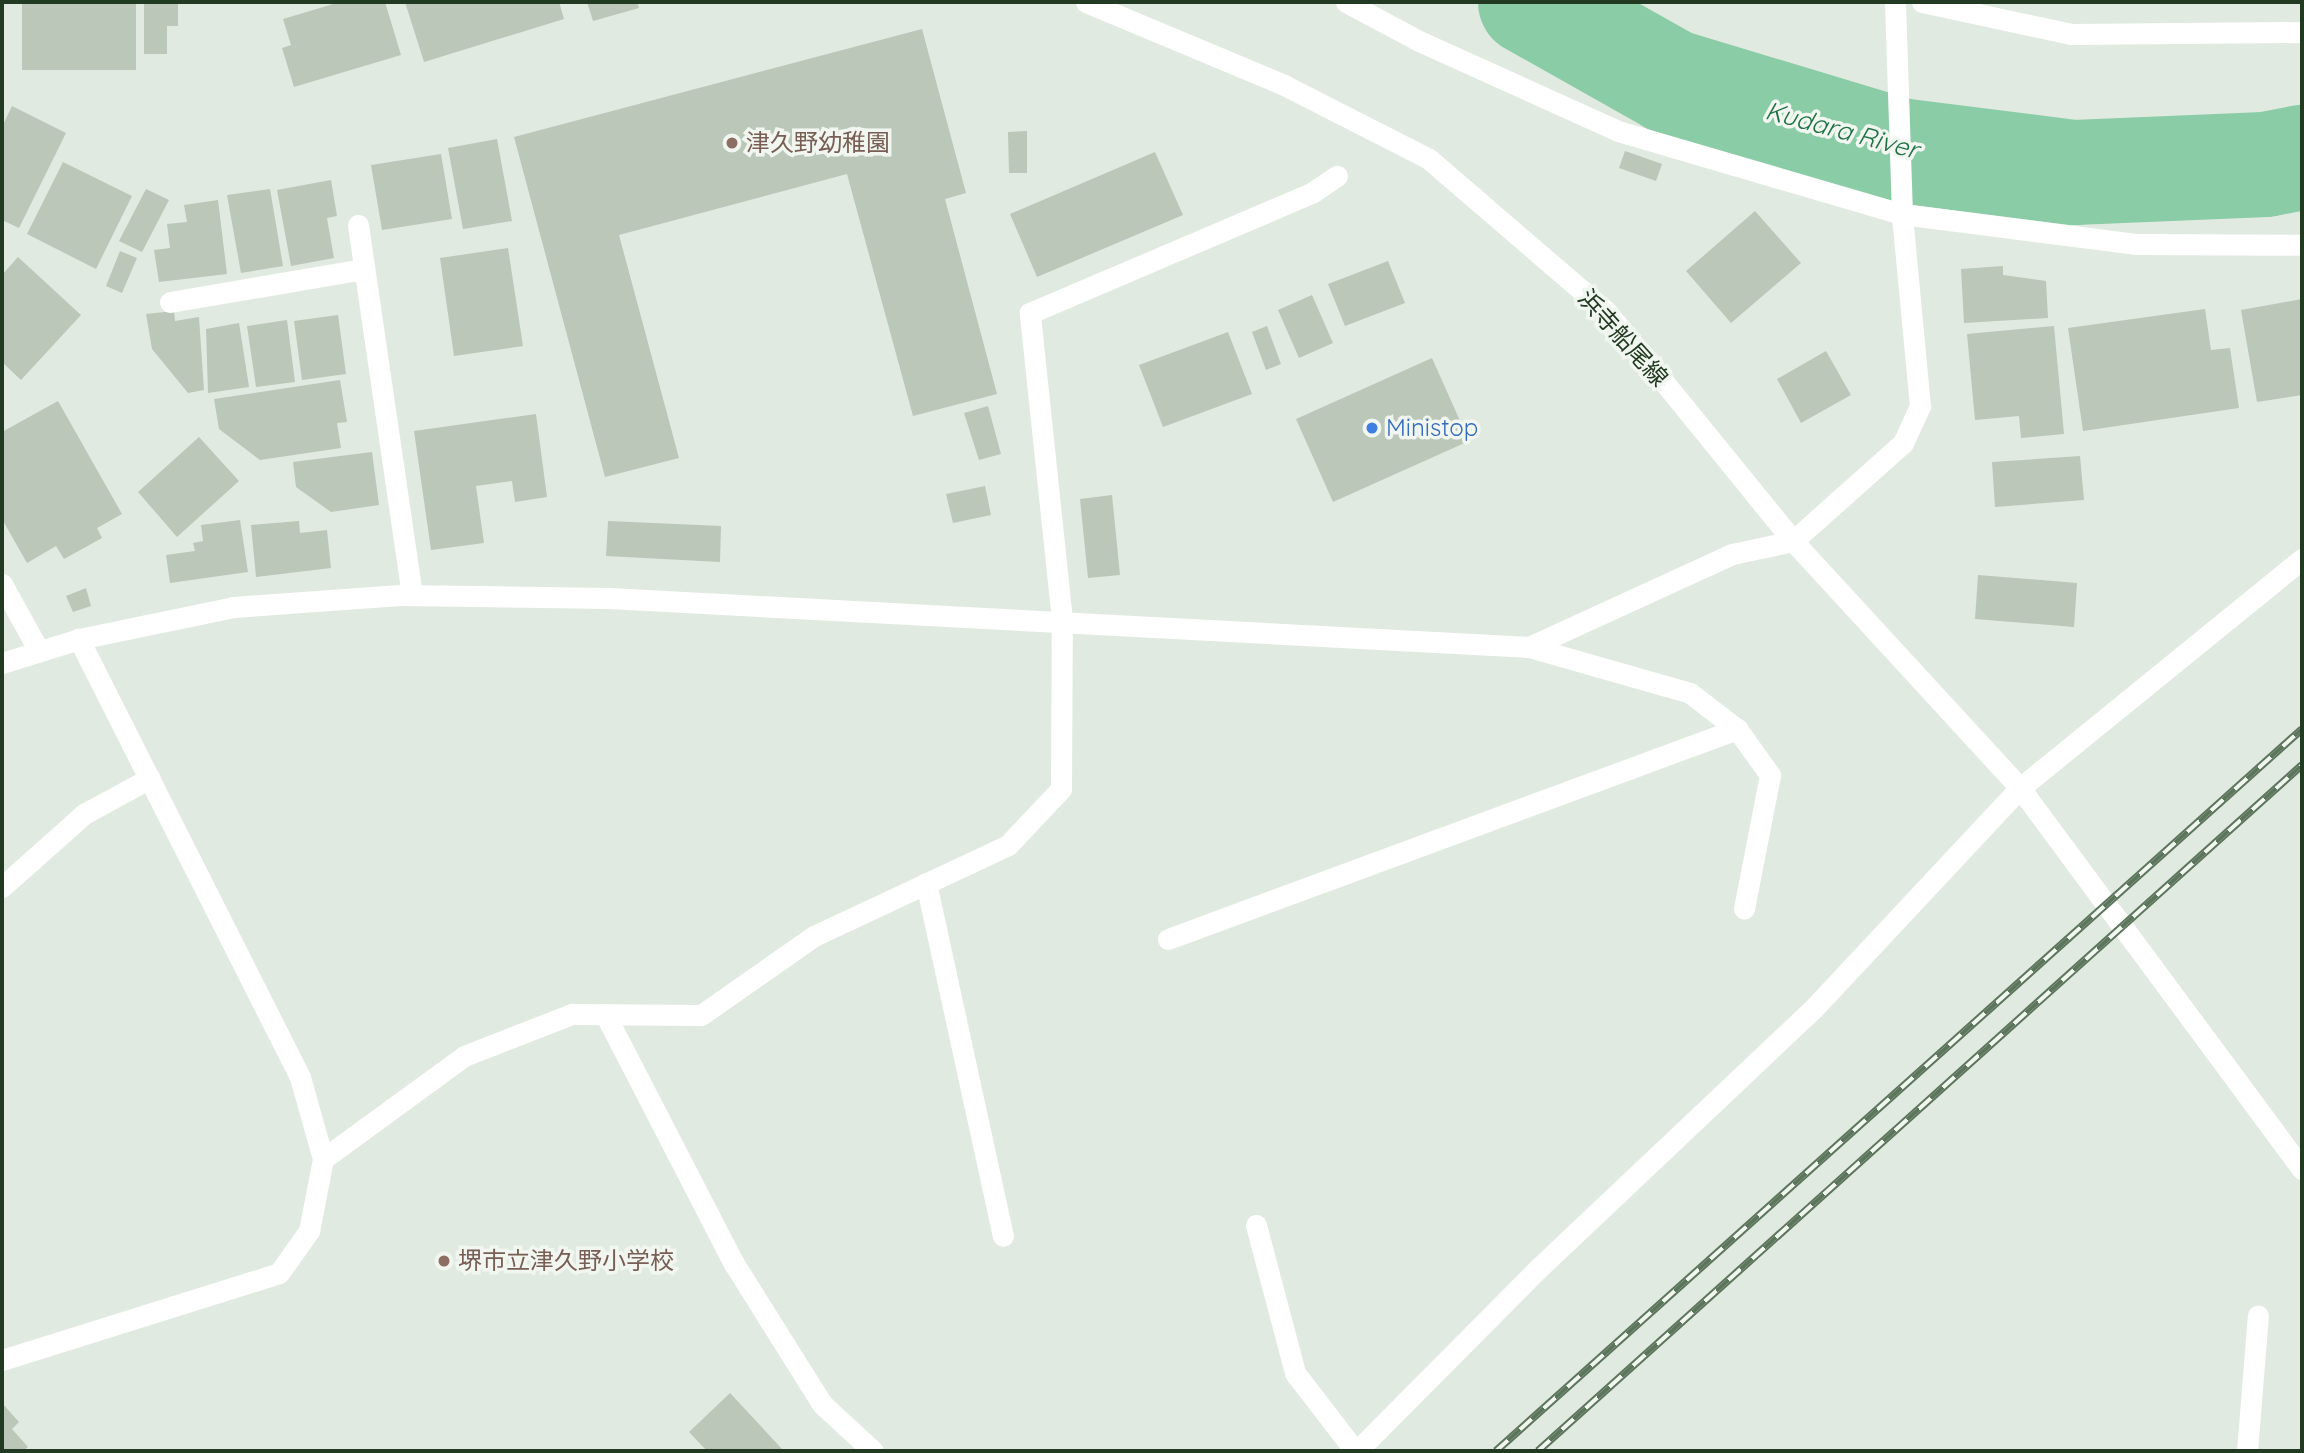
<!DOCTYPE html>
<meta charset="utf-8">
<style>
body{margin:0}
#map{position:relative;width:2304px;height:1453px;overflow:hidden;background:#e1eae0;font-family:Quicksand,"Noto Sans JP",sans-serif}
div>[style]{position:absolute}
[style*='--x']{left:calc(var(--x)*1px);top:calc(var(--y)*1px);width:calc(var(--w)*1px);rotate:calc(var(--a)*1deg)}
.river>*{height:105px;margin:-52.5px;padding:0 52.5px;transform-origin:52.5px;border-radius:52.5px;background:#8acca6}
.building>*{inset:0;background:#bbc7b8}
.service>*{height:21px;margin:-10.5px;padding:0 10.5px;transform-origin:10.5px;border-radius:10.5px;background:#fff}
.minor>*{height:21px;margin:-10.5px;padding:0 10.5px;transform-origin:10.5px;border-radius:10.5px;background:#fff}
.tertiary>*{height:21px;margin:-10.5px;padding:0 10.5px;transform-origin:10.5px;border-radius:10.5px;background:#fff}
.rail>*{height:8px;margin-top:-4px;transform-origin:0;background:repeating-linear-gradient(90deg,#f1f7f0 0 16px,#5c755c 0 32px);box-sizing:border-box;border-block:2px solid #5c755c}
.dots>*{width:19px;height:19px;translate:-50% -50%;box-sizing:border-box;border:4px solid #f1f7f0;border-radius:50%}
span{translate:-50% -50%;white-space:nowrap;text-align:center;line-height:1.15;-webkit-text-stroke:7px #f1f7f0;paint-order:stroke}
.education-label{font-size:24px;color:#785e54}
.left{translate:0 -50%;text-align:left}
.street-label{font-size:24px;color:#223922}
.shop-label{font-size:24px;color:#366cbe}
.water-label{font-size:26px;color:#1f7143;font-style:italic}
.frame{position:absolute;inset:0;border:4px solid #223922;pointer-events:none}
</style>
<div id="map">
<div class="river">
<div style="--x:1530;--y:2;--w:161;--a:29.4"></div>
<div style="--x:1670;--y:81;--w:239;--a:16.8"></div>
<div style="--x:1899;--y:150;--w:176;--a:7.2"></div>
<div style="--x:2074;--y:172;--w:191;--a:-2.4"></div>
<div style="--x:2265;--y:164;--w:38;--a:-11"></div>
</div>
<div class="building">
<div style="clip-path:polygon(22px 2px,136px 2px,136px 70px,22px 70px)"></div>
<div style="clip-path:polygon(144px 2px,178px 2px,178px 26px,167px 26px,167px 54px,144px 54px)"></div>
<div style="clip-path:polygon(340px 2px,385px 2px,401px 55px,294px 87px,282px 48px,291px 45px,283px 19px)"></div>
<div style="clip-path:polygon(405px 2px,559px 2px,564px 19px,424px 62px)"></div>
<div style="clip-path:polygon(587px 2px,637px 2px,639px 8px,593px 21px)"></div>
<div style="clip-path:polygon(922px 29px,966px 193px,945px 199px,997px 394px,913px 416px,847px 174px,619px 235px,679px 458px,605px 477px,514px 137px)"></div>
<div style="clip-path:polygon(12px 106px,66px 133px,19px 228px,2px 220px,2px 127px)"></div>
<div style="clip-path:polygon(1027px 131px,1027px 173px,1009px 173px,1008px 132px)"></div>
<div style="clip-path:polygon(497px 139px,512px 221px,463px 229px,448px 148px)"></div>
<div style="clip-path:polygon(1625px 151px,1662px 164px,1656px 181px,1619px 168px)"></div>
<div style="clip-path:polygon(1155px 152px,1183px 215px,1037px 277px,1010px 214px)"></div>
<div style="clip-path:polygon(441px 154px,452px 219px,382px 230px,371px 165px)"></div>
<div style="clip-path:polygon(63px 162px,132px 196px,96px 269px,27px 234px)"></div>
<div style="clip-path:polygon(331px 180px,337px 216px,327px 218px,334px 258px,291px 266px,277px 190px)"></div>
<div style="clip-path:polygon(146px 189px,169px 200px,142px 252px,119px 241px)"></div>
<div style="clip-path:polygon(270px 189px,283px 266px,241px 273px,227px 195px)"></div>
<div style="clip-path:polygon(218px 200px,227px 274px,159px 282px,154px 250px,170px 248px,167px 224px,187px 222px,184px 205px)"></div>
<div style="clip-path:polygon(1755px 211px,1801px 263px,1731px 323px,1686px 271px)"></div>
<div style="clip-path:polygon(508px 248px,523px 346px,454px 356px,440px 258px)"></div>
<div style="clip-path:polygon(120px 251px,137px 258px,122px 293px,106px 286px)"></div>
<div style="clip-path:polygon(18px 257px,81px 315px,21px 380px,2px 362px,2px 275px)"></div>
<div style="clip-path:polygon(1388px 261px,1405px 303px,1345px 326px,1328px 284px)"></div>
<div style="clip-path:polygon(2003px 266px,2003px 275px,2046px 281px,2048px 318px,1964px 323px,1961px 269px)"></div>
<div style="clip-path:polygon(1312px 295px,1333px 343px,1299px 358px,1278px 310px)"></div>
<div style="clip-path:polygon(2302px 299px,2302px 395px,2257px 402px,2241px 310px)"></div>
<div style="clip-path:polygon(2205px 309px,2211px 350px,2230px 348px,2239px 408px,2083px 431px,2068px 328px)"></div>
<div style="clip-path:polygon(174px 311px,175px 321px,199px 317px,204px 390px,188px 393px,152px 349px,146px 314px)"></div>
<div style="clip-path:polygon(338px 315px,346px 374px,302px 380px,294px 321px)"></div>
<div style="clip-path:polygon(287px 320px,295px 382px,256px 387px,247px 326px)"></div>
<div style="clip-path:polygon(239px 323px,249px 387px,208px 393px,206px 329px)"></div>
<div style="clip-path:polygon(1267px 326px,1281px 364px,1266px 370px,1252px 332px)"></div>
<div style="clip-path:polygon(2054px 326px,2064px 434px,2021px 438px,2019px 416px,1975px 420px,1967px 334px)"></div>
<div style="clip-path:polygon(1228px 332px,1252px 394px,1163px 427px,1139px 365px)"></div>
<div style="clip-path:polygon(1826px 351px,1851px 395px,1801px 423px,1777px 379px)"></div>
<div style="clip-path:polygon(1432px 358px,1469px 441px,1333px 502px,1296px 419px)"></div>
<div style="clip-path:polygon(340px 380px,347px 422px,337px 423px,341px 448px,260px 460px,219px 429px,214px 399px)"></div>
<div style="clip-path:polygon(58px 401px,122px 514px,97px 528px,102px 538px,64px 559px,56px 546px,27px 563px,2px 519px,2px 432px)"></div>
<div style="clip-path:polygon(988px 406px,1001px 454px,979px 460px,964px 413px)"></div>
<div style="clip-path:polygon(536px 414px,547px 497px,515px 502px,512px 481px,476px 486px,484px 543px,431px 550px,414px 431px)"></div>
<div style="clip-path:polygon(199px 437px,239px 481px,177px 537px,138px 492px)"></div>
<div style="clip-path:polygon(372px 452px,379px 505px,331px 512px,296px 487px,293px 462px)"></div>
<div style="clip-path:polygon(2080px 456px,2084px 500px,1995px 507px,1992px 462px)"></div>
<div style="clip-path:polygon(985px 486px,991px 515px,953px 523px,946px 494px)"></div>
<div style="clip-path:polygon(1112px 495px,1120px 575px,1088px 578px,1080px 499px)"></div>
<div style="clip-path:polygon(240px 520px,248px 572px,170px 583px,166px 555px,195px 551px,193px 543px,203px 541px,201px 525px)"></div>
<div style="clip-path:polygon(299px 521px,300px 533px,327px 530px,331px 568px,256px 577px,251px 525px)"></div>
<div style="clip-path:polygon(608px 521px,721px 526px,720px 562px,606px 556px)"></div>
<div style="clip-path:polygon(1978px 575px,2077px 583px,2074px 627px,1975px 619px)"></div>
<div style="clip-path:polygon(86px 588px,91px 606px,73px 612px,66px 596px)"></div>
<div style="clip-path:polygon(730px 1393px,782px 1449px,779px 1451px,707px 1451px,689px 1432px)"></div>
<div style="clip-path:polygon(2px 1403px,19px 1422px,12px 1429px,28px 1447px,23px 1451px,2px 1451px)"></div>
</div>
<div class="service">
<div style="--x:358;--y:225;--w:374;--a:81.7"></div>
<div style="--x:170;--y:302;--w:197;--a:-9.7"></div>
<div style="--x:1062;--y:620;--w:309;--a:-96"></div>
<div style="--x:1030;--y:313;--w:308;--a:-23.1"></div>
<div style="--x:1313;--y:192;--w:29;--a:-34"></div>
</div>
<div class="minor">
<div style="--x:1346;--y:2;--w:83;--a:28.1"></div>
<div style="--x:1419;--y:41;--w:218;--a:24.3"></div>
<div style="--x:1618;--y:131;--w:296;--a:16.3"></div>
<div style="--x:1902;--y:214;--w:237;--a:7.3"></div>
<div style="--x:2137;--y:244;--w:165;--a:0.3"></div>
<div style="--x:1922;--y:2;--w:152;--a:12.1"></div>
<div style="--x:2071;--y:34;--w:231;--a:-0.5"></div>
<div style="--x:2;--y:584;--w:77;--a:61.1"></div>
<div style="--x:1529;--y:647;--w:167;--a:15.9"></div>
<div style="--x:1690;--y:693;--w:59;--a:37.5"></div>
<div style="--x:1737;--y:729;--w:57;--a:54.3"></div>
<div style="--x:1770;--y:775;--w:136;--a:101"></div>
<div style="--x:2;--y:663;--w:81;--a:-17.3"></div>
<div style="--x:79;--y:639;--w:157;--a:-11.7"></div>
<div style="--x:233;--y:607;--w:167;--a:-4.1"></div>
<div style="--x:400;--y:595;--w:209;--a:0.8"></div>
<div style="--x:609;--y:598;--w:921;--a:3.05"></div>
<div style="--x:1529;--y:647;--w:223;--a:-24.6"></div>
<div style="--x:1732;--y:554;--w:62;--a:-12"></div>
<div style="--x:1793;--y:541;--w:147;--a:-41.7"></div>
<div style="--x:1903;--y:443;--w:41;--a:-65.3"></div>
<div style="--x:1920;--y:406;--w:193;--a:-95.4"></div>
<div style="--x:1902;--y:214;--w:212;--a:-91.9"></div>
<div style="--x:926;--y:883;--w:361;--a:77.7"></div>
<div style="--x:2;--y:887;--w:110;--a:-41.7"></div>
<div style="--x:84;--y:814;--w:75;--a:-28.6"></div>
<div style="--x:1168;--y:939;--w:607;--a:-20.26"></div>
<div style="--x:605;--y:1014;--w:279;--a:62.7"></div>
<div style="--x:733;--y:1262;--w:168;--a:57.9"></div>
<div style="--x:822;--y:1404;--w:69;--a:42.7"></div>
<div style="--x:323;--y:1159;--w:175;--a:-36.1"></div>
<div style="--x:464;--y:1056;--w:116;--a:-21.3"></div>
<div style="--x:572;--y:1014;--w:129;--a:0.4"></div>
<div style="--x:701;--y:1015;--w:138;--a:-35"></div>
<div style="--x:814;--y:936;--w:214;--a:-25.1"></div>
<div style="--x:1008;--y:845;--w:77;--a:-46.6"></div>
<div style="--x:1061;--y:789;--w:169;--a:-89.7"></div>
<div style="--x:1256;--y:1225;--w:153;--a:75.2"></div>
<div style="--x:1295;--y:1373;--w:98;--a:52.4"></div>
<div style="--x:2;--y:1360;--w:290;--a:-17.4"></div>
<div style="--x:279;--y:1273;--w:52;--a:-54.5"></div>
<div style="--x:309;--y:1231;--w:73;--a:-79"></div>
<div style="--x:323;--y:1159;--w:85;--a:-105.7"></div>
<div style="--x:300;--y:1077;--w:491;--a:-116.8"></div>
<div style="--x:1357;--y:1451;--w:261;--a:-45.2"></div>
<div style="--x:1541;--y:1266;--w:374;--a:-43.4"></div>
<div style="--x:1813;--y:1009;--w:303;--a:-46.9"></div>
<div style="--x:2247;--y:1451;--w:136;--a:-85.4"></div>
</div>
<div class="tertiary">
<div style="--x:1086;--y:2;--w:215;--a:22.7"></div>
<div style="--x:1284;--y:85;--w:163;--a:27"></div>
<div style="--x:1429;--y:159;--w:235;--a:40.7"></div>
<div style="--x:1607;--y:312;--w:295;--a:50.9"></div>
<div style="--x:1793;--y:541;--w:335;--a:47.4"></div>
<div style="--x:2020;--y:788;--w:474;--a:53.5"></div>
<div style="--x:2020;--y:788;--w:363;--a:-39.1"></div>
</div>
<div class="rail">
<div style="--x:1496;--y:1451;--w:1082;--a:-41.85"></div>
<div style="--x:1538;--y:1451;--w:1027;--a:-41.92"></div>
</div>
<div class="dots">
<div style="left:732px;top:143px;background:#8d6e63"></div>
<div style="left:1372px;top:428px;background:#3f7fe0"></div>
<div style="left:444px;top:1261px;background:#8d6e63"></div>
</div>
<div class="education-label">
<span class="left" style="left:746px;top:143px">津久野幼稚園</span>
<span class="left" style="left:458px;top:1261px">堺市立津久野小学校</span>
</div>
<div class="street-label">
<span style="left:1623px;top:338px;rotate:48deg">浜寺船尾線</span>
</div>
<div class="shop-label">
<span class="left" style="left:1386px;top:428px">Ministop</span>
</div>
<div class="water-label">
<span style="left:1842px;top:130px;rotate:15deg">Kudara River</span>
</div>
<div class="frame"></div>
</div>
